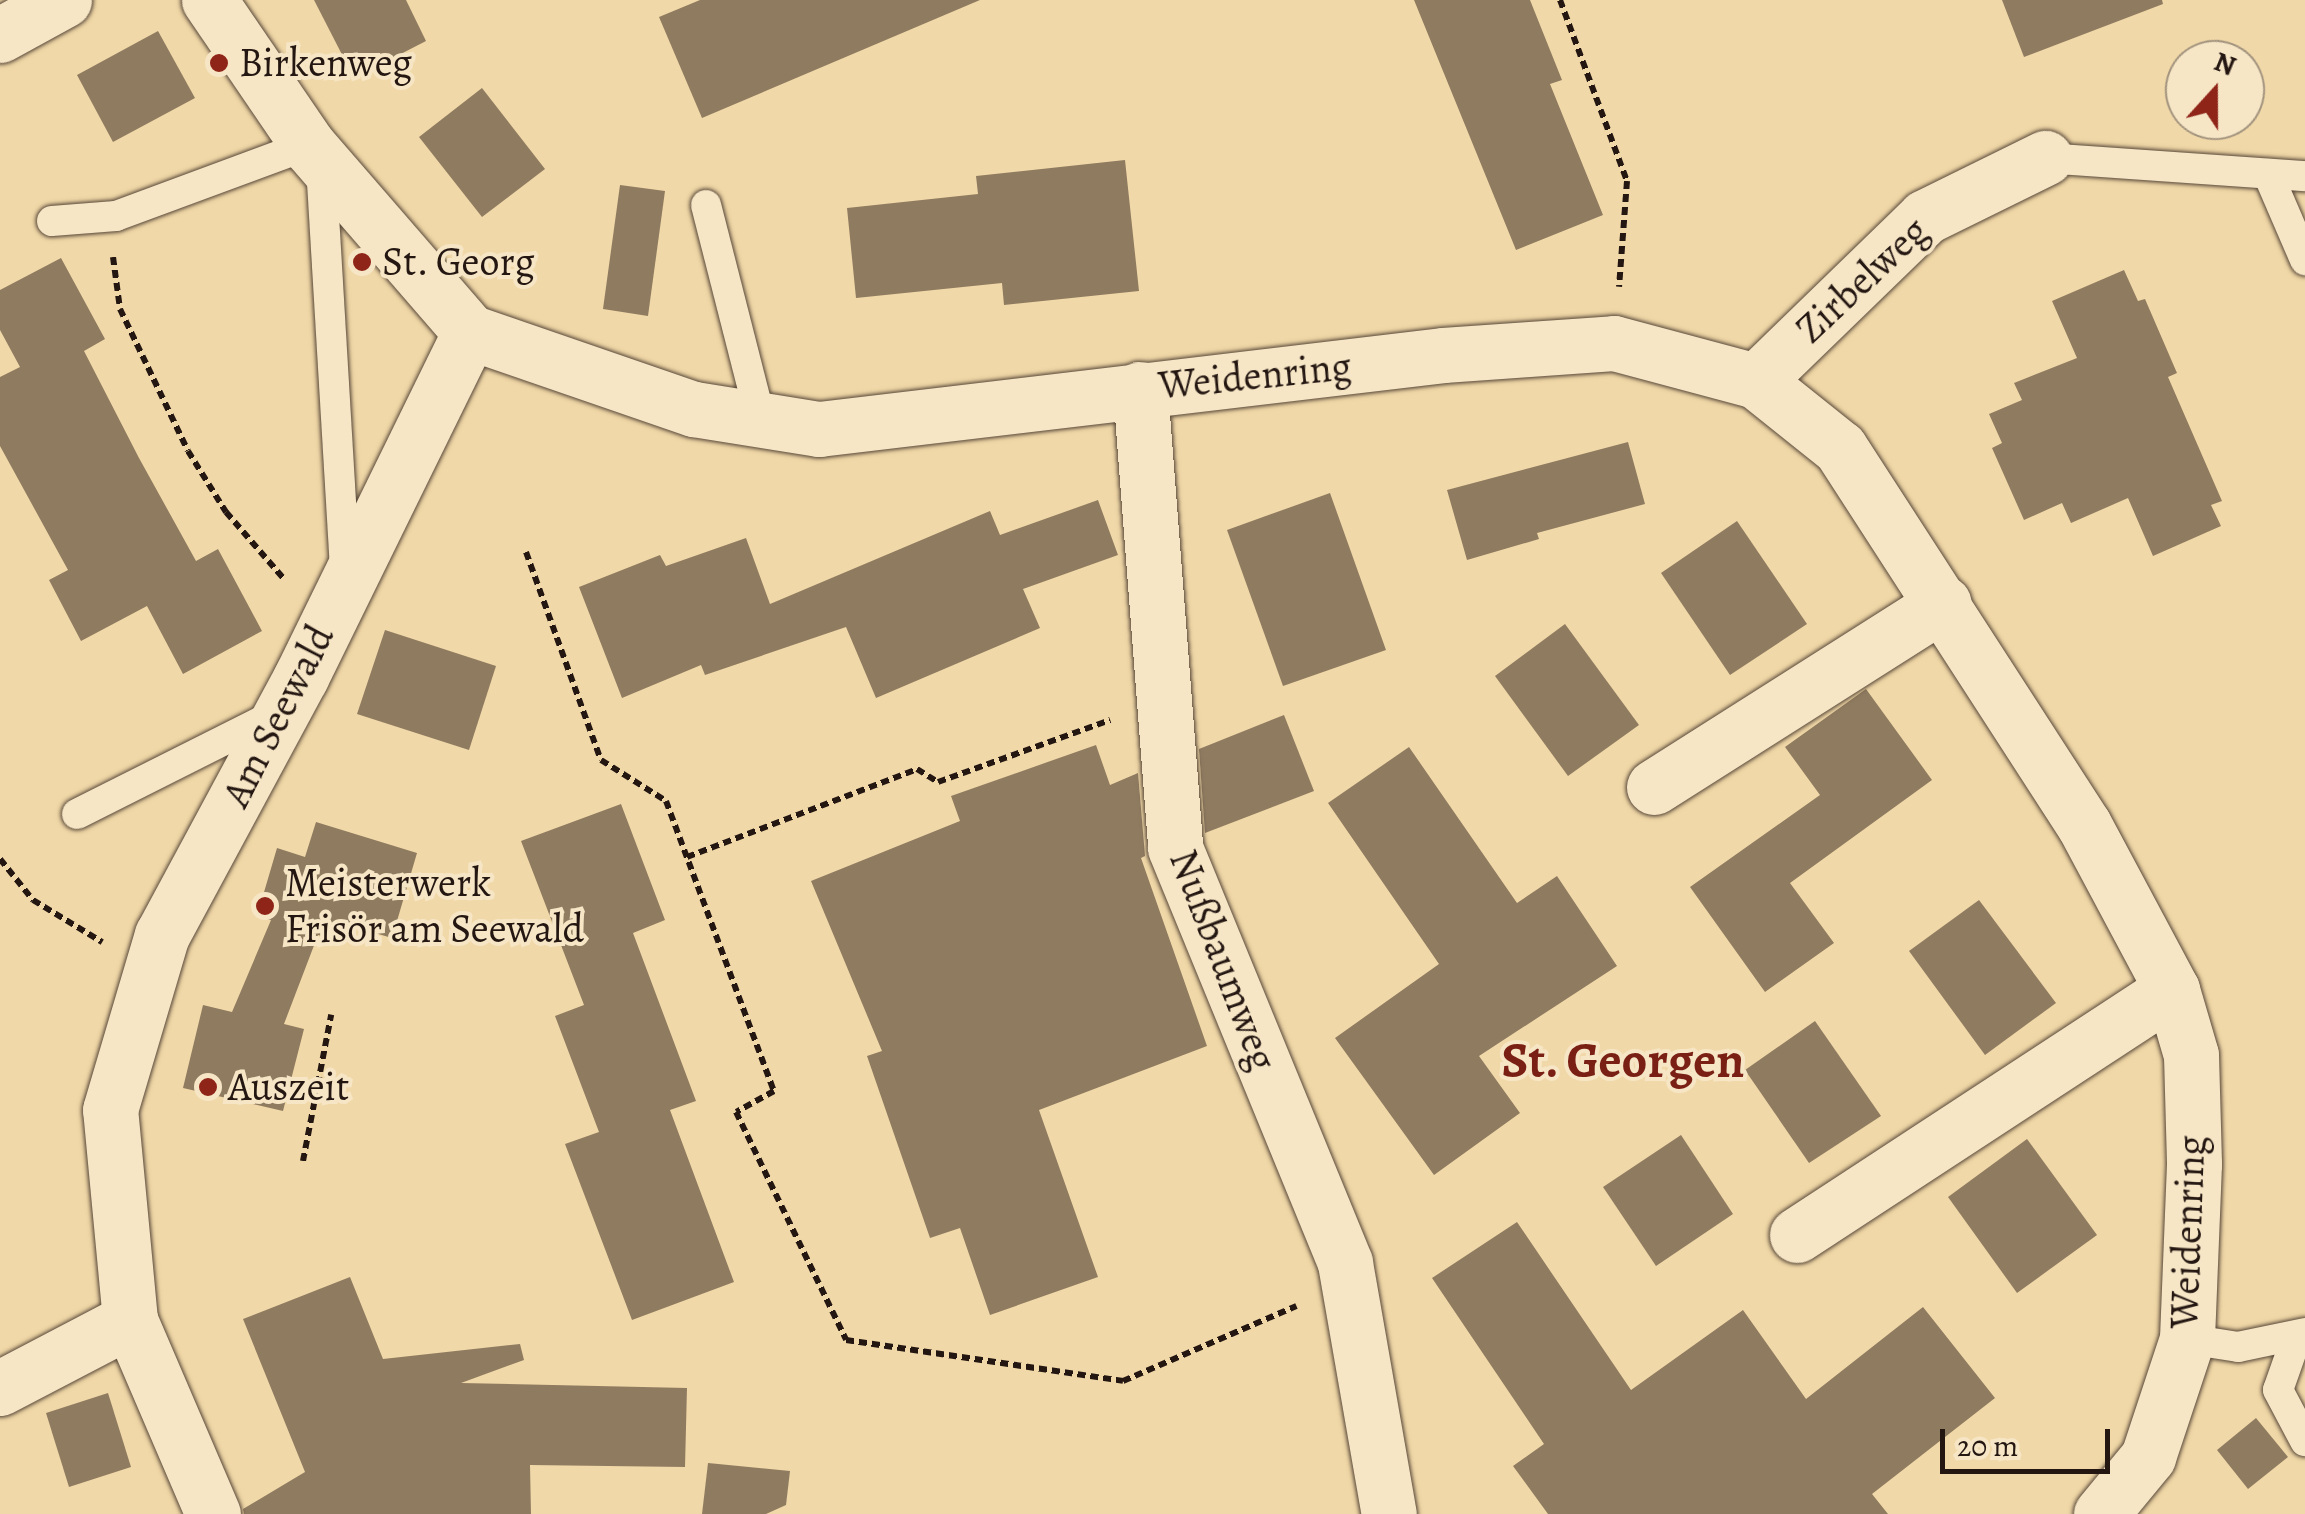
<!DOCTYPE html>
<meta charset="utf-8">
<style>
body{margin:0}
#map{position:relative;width:2305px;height:1514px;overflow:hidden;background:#f1d8a8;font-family:Alegreya,serif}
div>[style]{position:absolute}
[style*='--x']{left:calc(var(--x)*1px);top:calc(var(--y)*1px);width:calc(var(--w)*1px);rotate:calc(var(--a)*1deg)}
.building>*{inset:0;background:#8f7b60}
.path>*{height:6px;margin-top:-3px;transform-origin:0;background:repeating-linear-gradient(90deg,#241712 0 8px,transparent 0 13px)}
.roads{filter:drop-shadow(0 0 2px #574738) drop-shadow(0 0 2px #574738)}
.service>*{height:30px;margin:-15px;padding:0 15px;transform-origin:15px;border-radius:15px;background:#f6e6c6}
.minor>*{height:55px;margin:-27.5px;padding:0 27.5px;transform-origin:27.5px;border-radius:27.5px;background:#f6e6c6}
.dots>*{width:28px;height:28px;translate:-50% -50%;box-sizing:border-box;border:5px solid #f6e6c6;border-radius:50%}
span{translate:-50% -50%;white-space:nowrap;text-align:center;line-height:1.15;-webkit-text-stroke:8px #f6e6c6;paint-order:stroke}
.poi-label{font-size:40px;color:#241712}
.left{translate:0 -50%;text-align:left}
.street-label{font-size:40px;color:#241712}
.district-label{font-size:50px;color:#7a1f14;font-weight:700}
.north{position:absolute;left:2165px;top:40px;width:100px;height:100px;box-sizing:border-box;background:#f6e6c6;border:2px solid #a2937e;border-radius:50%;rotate:21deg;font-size:28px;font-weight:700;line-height:40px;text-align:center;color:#241712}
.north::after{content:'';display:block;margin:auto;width:35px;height:45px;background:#8f2418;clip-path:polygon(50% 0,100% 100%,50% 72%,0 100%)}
.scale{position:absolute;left:1940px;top:1429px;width:170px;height:45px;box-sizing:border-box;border:5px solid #241712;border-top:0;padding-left:12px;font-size:30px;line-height:35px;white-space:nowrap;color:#241712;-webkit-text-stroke:8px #f6e6c6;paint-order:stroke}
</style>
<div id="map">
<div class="building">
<div style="clip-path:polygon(314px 0,406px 0,426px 41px,354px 78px)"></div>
<div style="clip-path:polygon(700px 0,980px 0,702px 118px,659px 17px)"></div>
<div style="clip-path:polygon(1414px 0,1530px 0,1562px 80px,1550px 84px,1603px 215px,1516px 250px)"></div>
<div style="clip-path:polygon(2002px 0,2162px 0,2163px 4px,2024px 57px)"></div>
<div style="clip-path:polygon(158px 31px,195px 98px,113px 142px,77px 75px)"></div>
<div style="clip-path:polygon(482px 88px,545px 169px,482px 217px,419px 137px)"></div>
<div style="clip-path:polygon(1125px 160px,1139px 291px,1004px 305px,1002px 283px,856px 298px,847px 208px,978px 194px,976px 176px)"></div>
<div style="clip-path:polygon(620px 185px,665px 191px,648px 316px,603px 309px)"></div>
<div style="clip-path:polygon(61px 258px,105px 339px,84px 351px,139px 458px,196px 561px,218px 549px,262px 631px,183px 674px,147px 606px,81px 641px,49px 580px,68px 570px,0 446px,0 377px,20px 367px,0 330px,0 290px)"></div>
<div style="clip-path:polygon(2124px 270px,2138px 301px,2145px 299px,2177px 373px,2168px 377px,2222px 501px,2211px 505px,2221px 526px,2153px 556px,2128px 498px,2071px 523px,2062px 503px,2024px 520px,1992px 448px,2002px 443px,1989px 414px,2022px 400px,2014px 383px,2077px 358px,2052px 301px)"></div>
<div style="clip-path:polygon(1628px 442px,1645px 504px,1537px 533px,1539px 539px,1467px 560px,1447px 490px)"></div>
<div style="clip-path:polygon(1330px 493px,1386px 650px,1283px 686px,1227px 530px)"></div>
<div style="clip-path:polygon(1098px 500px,1118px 555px,1023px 589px,1040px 628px,876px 698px,846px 627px,705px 675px,701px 665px,622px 698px,579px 587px,660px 555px,666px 566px,746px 538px,770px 604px,990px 511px,1000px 535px)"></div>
<div style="clip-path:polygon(1737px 521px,1807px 624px,1730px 675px,1661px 573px)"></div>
<div style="clip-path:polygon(1565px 624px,1639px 725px,1568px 776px,1495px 676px)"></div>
<div style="clip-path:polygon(385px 630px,496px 666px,469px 750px,357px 714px)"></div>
<div style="clip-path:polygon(1866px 689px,1932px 780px,1790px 883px,1834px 943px,1765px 992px,1690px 887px,1820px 795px,1785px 747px)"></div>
<div style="clip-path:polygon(1284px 715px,1314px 791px,1205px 833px,1199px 749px)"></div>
<div style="clip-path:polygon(1096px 745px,1110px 785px,1138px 773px,1145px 856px,1141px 858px,1207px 1046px,1039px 1110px,1098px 1277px,990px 1315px,960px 1228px,930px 1238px,867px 1056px,882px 1051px,811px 881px,960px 821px,951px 796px)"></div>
<div style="clip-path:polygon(1409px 747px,1517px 903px,1557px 876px,1617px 966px,1479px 1056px,1520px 1113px,1434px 1175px,1335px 1038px,1439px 964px,1328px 803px)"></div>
<div style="clip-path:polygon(621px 804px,665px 920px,633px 933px,696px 1101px,670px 1110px,734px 1282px,632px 1320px,565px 1144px,599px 1132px,555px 1016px,584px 1005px,521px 841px)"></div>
<div style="clip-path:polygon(316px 822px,417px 853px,392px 938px,344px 924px,339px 941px,318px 935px,284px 1024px,304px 1029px,283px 1111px,183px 1088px,203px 1005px,232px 1012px,271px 920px,257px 916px,277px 848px,305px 857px)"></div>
<div style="clip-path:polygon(1979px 900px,2056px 1003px,1985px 1055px,1909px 951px)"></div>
<div style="clip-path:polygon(1815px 1021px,1881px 1116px,1809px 1163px,1745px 1070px)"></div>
<div style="clip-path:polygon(1681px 1135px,1733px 1214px,1656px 1266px,1603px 1187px)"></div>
<div style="clip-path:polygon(2027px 1139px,2097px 1235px,2017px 1293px,1948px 1197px)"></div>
<div style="clip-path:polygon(1517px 1222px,1631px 1390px,1743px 1310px,1806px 1399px,1923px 1307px,1995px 1398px,1872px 1494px,1888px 1514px,1548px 1514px,1513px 1466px,1544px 1444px,1432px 1278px)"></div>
<div style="clip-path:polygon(350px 1277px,383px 1359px,520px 1344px,524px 1360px,461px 1383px,687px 1388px,685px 1467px,530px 1465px,531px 1514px,244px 1514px,243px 1509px,305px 1472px,243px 1319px)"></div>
<div style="clip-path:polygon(108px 1393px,131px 1467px,69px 1487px,46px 1413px)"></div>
<div style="clip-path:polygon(2256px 1418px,2288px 1457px,2248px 1489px,2217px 1450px)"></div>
<div style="clip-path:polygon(708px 1463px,790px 1471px,786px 1505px,766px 1514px,702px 1514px)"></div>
</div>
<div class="path">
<div style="--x:1560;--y:0;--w:193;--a:69.7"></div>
<div style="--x:1627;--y:181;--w:106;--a:94.3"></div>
<div style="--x:113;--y:257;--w:52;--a:82.3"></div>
<div style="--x:120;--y:309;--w:157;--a:64.4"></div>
<div style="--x:188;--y:451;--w:72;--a:58.1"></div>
<div style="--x:226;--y:512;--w:90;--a:49.1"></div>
<div style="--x:526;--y:552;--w:221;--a:70.2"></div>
<div style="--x:601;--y:760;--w:77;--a:32.2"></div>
<div style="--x:666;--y:801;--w:309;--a:69.6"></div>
<div style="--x:774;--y:1091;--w:43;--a:151.1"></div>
<div style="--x:736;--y:1112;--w:253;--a:64.2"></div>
<div style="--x:846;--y:1340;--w:280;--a:8.4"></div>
<div style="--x:1123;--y:1381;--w:189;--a:-23.4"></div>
<div style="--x:687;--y:857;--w:246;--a:-20.9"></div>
<div style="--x:917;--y:769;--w:25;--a:32"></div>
<div style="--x:938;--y:782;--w:183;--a:-19.8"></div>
<div style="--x:0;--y:859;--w:53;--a:51.2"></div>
<div style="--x:33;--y:900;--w:81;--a:31.3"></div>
<div style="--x:303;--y:1161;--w:149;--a:-79.1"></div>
</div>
<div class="roads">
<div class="service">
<div style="--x:2045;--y:158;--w:261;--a:4"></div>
<div style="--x:321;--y:165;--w:404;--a:86.6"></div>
<div style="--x:2268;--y:174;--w:94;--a:66.7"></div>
<div style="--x:706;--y:205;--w:222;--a:75.7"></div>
<div style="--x:52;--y:221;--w:64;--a:-4.5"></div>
<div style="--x:116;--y:216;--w:205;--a:-20.3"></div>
<div style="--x:77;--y:814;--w:223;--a:-26.7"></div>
<div style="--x:2297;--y:1336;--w:57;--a:109.4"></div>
<div style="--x:2278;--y:1390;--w:58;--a:62.1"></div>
<div style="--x:2187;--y:1339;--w:52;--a:8.9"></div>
<div style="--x:2238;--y:1347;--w:68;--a:-11.8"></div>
</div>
<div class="minor">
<div style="--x:209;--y:0;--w:176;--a:55.7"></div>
<div style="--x:308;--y:145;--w:247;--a:49.1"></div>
<div style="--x:470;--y:332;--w:237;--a:19"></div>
<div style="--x:694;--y:409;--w:127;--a:9.1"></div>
<div style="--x:819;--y:429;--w:628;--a:-6.76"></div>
<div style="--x:1443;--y:355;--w:171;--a:-4"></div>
<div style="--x:1614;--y:343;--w:147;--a:15"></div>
<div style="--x:1756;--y:381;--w:107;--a:38.6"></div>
<div style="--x:1840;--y:448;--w:449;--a:57.1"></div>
<div style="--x:2084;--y:825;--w:187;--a:61.9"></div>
<div style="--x:2172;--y:990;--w:68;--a:73.7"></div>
<div style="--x:2191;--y:1055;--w:109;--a:88.4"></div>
<div style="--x:2194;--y:1164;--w:175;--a:92.3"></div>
<div style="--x:2187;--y:1339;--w:124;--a:108.3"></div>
<div style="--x:2148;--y:1457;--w:74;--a:129.5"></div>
<div style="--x:0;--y:35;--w:73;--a:-28.7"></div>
<div style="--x:1756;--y:381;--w:235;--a:-44.1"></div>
<div style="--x:1925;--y:217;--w:134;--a:-26.2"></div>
<div style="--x:1140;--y:389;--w:460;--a:85.6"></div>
<div style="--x:1175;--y:848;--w:448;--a:67.7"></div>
<div style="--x:1345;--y:1263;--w:255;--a:80.1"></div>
<div style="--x:1654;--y:787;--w:343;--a:-32.4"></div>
<div style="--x:1797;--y:1235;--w:448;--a:-33.2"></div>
<div style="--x:0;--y:1388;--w:147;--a:-27.6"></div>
<div style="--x:213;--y:1514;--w:211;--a:-113.2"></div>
<div style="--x:130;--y:1320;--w:211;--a:-95.4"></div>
<div style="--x:110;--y:1110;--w:183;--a:-73.5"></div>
<div style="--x:162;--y:935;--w:293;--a:-61.7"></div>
<div style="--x:301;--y:677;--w:384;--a:-63.9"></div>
</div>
</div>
<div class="dots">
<div style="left:219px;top:63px;background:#8f2418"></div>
<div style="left:362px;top:262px;background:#8f2418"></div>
<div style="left:265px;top:906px;background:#8f2418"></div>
<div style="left:208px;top:1087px;background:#8f2418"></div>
</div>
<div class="poi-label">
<span class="left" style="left:239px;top:63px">Birkenweg</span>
<span class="left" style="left:382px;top:262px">St. Georg</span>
<span class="left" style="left:285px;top:906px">Meisterwerk<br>Frisör am Seewald</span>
<span class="left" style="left:228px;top:1087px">Auszeit</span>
</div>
<div class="street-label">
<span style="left:1862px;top:280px;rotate:-43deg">Zirbelweg</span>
<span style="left:1255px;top:376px;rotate:-6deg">Weidenring</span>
<span style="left:278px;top:716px;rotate:-63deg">Am Seewald</span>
<span style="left:1223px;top:960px;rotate:69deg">Nußbaumweg</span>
<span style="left:2188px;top:1232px;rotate:-88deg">Weidenring</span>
</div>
<div class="district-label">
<span style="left:1623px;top:1061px">St. Georgen</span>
</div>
<div class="north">N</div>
<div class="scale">20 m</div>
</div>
